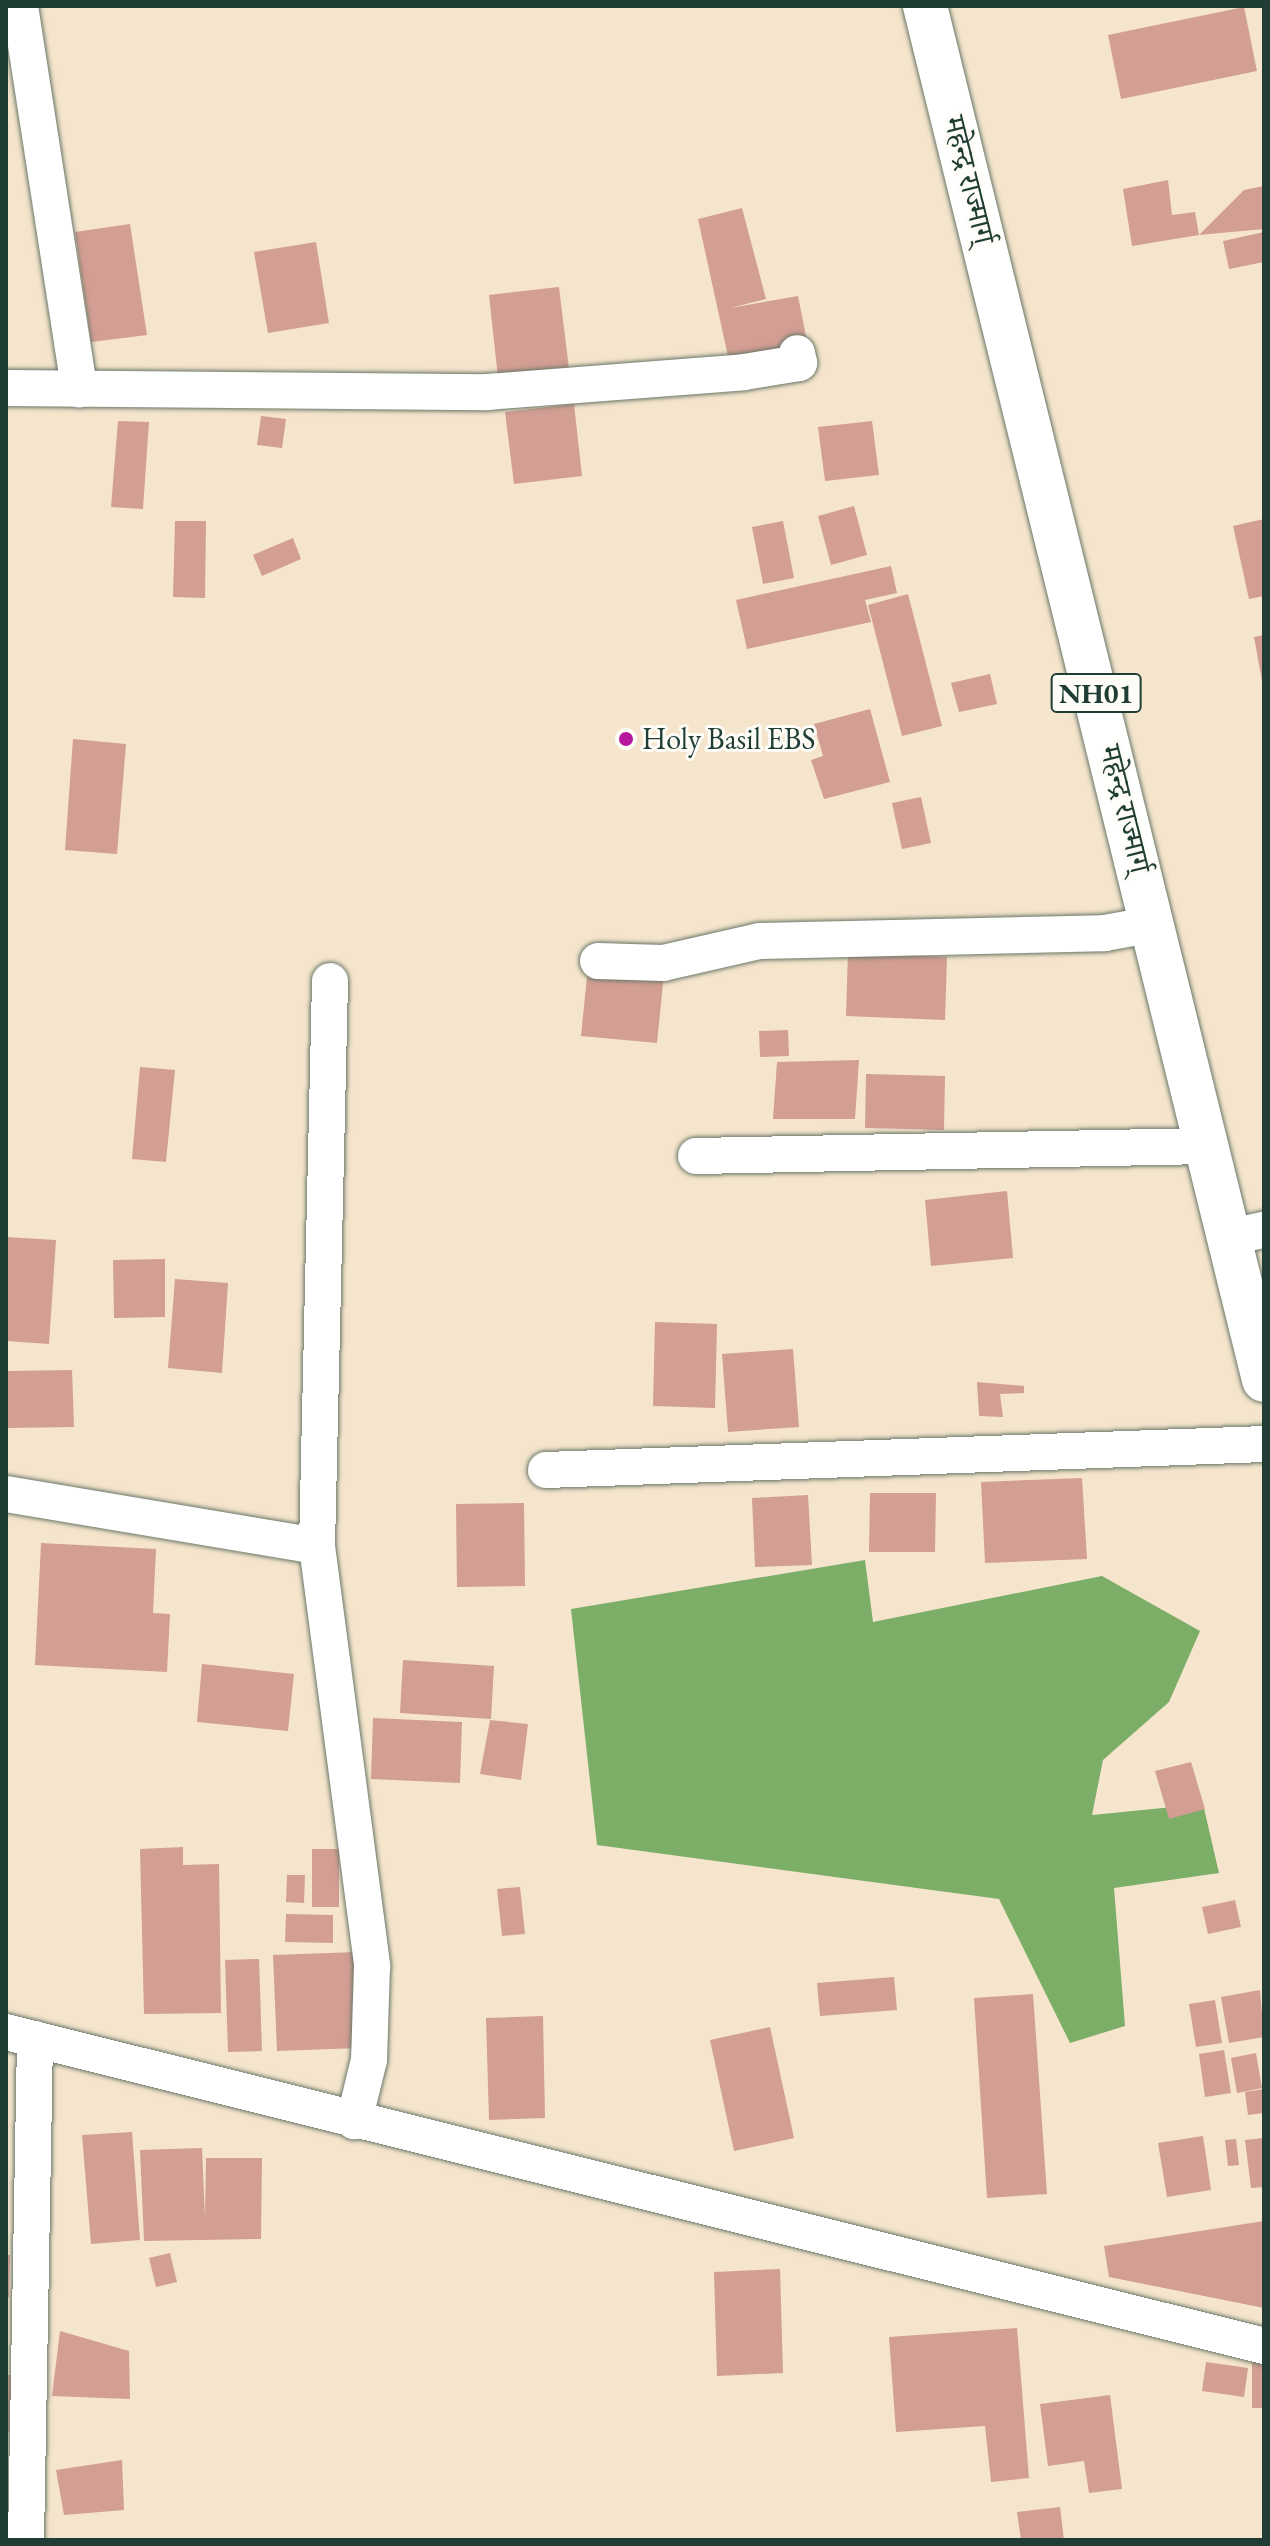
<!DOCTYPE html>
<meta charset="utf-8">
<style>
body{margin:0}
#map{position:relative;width:1270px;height:2546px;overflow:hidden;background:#f5e5cc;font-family:"EB Garamond","Noto Serif Devanagari",serif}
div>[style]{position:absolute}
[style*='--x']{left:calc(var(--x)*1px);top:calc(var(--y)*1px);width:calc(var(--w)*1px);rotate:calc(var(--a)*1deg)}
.forest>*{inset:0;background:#7dae68}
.building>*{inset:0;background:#d39e93}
.roads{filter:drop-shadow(0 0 2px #6a7869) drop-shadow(0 0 2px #6a7869)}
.minor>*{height:36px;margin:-18px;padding:0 18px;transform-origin:18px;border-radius:18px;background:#fff}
.trunk>*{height:44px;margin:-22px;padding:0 22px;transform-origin:22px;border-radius:22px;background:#fff}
.dots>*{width:22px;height:22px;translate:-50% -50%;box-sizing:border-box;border:4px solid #fdfcf7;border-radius:50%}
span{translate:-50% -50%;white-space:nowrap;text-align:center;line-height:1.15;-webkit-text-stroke:6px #fdfcf7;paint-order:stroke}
.shield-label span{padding:2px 6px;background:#fdfcf7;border:2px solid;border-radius:6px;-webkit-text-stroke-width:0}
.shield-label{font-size:28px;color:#1f3d34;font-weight:700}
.street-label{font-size:30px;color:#1f3d34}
.poi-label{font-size:30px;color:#1f3d34}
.left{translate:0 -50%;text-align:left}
.frame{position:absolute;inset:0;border:8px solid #1f3d34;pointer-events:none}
</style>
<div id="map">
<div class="forest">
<div style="clip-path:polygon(865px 1560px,873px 1622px,1102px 1576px,1200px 1631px,1169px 1702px,1103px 1760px,1092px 1815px,1203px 1804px,1219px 1873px,1114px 1888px,1125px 2026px,1070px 2043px,999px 1899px,597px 1845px,571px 1609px)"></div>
</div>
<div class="building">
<div style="clip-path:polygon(1244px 7px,1257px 71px,1121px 99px,1108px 35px)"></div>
<div style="clip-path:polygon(1168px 180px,1172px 215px,1195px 212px,1199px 235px,1132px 246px,1123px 189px)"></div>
<div style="clip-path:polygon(1264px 186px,1264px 229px,1199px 235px,1244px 190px)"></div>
<div style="clip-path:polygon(742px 208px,766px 299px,730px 308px,798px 296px,808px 346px,729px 361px,698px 219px)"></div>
<div style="clip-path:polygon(130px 224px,147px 335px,91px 342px,75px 232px)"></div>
<div style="clip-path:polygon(1264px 232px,1264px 262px,1229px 269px,1223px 241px)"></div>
<div style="clip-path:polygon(316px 242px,329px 323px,268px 333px,254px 252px)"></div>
<div style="clip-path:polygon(559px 287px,569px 369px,498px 378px,489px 295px)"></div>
<div style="clip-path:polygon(574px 404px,582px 476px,514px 484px,505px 412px)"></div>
<div style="clip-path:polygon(261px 416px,286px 419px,282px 448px,257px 445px)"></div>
<div style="clip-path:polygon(118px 421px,149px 422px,143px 509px,111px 507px)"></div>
<div style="clip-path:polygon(872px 421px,879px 475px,825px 481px,818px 427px)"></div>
<div style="clip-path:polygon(854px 506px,867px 555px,831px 565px,818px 516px)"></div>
<div style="clip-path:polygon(1264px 519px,1264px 596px,1249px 599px,1233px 526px)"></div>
<div style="clip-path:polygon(175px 521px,206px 521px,205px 598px,173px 597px)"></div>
<div style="clip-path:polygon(783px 521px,794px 578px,763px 584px,752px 527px)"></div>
<div style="clip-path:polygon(293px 538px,301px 559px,262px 576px,253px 555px)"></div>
<div style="clip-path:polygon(891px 566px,897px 593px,865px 600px,871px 622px,747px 649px,736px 600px)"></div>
<div style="clip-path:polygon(908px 594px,942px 726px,902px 736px,868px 605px)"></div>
<div style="clip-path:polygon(1264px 635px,1264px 681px,1262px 681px,1254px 637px)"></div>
<div style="clip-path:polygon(990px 674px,997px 704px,959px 712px,951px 683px)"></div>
<div style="clip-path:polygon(870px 709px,890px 782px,824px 799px,811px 760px,823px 756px,814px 724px)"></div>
<div style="clip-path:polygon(73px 739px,126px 744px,117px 854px,65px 850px)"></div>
<div style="clip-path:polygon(921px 797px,931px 843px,902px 849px,892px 803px)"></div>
<div style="clip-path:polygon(848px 953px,947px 957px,945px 1020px,846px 1016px)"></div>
<div style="clip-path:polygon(588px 967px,664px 974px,657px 1043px,581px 1036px)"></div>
<div style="clip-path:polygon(788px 1030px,789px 1056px,760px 1057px,759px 1031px)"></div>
<div style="clip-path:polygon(859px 1060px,855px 1119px,773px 1119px,777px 1062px)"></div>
<div style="clip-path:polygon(140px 1067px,175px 1070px,166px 1162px,132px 1159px)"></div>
<div style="clip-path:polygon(866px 1074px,945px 1076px,944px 1130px,865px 1128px)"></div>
<div style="clip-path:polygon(1007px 1191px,1013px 1258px,931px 1266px,925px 1200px)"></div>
<div style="clip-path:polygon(6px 1237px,56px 1240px,49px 1344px,6px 1341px)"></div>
<div style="clip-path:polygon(165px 1259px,165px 1317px,114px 1318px,113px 1260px)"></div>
<div style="clip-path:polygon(175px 1279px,228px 1283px,222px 1373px,168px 1368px)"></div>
<div style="clip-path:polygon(655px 1322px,717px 1324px,715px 1408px,653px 1406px)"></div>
<div style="clip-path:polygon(793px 1349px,799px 1427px,728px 1432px,722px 1354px)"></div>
<div style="clip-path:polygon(72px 1370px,74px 1427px,8px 1428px,7px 1371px)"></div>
<div style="clip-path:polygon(977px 1382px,1024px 1386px,1024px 1393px,1000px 1394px,1003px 1417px,979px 1416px)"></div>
<div style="clip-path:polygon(1082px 1478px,1087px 1559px,985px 1563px,981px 1482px)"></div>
<div style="clip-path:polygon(870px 1493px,936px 1493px,935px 1552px,869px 1552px)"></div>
<div style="clip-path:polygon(808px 1495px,812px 1565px,755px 1567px,752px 1498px)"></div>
<div style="clip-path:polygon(524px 1503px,525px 1586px,457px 1587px,456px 1504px)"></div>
<div style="clip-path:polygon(41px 1543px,156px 1549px,153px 1613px,170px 1614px,167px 1672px,35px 1665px)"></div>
<div style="clip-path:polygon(403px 1660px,494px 1666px,491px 1719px,400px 1713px)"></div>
<div style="clip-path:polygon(202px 1664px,294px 1674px,288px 1731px,197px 1722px)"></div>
<div style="clip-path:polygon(373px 1718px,462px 1722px,460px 1783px,371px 1779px)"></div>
<div style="clip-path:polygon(490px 1720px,528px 1724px,521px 1780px,480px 1774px)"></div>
<div style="clip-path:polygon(1191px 1762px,1205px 1809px,1169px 1819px,1155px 1771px)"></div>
<div style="clip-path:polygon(183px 1847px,183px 1865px,219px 1864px,221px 2013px,144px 2014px,140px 1849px)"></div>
<div style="clip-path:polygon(312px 1849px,339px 1849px,339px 1907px,312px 1907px)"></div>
<div style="clip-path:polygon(287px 1875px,305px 1875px,304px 1903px,286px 1902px)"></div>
<div style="clip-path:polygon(520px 1887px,525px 1934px,502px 1936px,497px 1889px)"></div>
<div style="clip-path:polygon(1235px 1900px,1241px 1927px,1208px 1934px,1202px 1907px)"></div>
<div style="clip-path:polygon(286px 1914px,333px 1915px,333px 1943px,285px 1942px)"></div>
<div style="clip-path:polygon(356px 1952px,359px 2048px,277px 2051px,273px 1955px)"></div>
<div style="clip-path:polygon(259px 1959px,262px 2051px,228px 2052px,225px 1960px)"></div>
<div style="clip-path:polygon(894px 1977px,897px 2010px,820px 2016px,817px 1983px)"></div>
<div style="clip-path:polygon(1260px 1990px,1264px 2037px,1229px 2043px,1221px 1997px)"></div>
<div style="clip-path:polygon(1033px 1994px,1047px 2194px,987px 2198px,974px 1998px)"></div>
<div style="clip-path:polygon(1215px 2000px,1222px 2043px,1196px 2047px,1189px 2004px)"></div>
<div style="clip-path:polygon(543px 2016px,545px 2118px,489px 2120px,486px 2018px)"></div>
<div style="clip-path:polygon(770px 2027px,794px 2138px,734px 2151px,710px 2040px)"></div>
<div style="clip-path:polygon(1224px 2050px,1231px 2093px,1205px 2097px,1199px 2054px)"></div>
<div style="clip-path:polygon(1256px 2053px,1262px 2088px,1237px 2093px,1231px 2058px)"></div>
<div style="clip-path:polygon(1264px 2089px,1264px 2113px,1248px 2115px,1245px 2092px)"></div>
<div style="clip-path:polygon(132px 2132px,140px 2240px,91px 2244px,82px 2135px)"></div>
<div style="clip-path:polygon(1203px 2136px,1211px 2190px,1167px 2197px,1158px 2143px)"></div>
<div style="clip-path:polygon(1264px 2138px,1264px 2187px,1251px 2188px,1245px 2140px)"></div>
<div style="clip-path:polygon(1236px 2139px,1239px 2165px,1228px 2166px,1225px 2140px)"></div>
<div style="clip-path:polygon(202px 2148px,205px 2217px,206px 2158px,262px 2158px,261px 2239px,144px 2241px,140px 2150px)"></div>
<div style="clip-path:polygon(1264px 2221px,1264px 2308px,1109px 2277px,1104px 2246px)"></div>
<div style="clip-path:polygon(170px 2253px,177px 2282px,156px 2287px,149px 2258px)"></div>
<div style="clip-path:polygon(6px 2255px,10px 2255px,9px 2297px,6px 2297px)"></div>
<div style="clip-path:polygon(780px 2269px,783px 2373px,717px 2376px,714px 2272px)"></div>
<div style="clip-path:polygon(1017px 2328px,1029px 2478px,991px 2482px,985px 2426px,896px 2432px,889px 2337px)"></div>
<div style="clip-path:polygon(60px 2331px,129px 2351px,130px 2399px,52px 2396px)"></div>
<div style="clip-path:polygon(1252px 2359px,1264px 2359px,1264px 2408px,1252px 2408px)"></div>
<div style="clip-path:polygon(1206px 2362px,1248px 2368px,1244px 2397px,1202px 2391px)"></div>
<div style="clip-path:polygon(6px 2375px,18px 2375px,15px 2432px,6px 2432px)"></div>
<div style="clip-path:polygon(1110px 2395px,1122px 2489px,1089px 2493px,1084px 2461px,1048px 2466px,1040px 2404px)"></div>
<div style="clip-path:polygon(122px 2460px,124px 2510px,64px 2515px,56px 2470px)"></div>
<div style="clip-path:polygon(1060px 2507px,1064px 2540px,1021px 2540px,1017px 2512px)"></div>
</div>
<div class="roads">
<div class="minor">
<div style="--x:20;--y:6;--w:388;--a:81.2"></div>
<div style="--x:6;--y:388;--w:481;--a:0.5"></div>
<div style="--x:487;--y:392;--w:258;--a:-4.4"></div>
<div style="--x:744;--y:372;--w:56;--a:-9.3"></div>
<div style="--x:799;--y:363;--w:10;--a:-101"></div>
<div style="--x:598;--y:961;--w:65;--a:1.8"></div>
<div style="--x:663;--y:963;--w:99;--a:-12.8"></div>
<div style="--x:760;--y:941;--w:345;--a:-1.3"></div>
<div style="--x:1105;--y:933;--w:50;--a:-10.4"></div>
<div style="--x:696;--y:1156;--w:511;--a:-1.12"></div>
<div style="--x:1230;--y:1237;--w:35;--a:-12"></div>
<div style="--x:546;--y:1470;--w:718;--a:-2.07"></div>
<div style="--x:6;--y:1494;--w:315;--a:9.5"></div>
<div style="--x:317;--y:1546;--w:424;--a:82.5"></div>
<div style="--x:372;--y:1966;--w:94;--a:91.8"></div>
<div style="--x:369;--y:2060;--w:63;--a:103.8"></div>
<div style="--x:317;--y:1546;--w:565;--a:-88.68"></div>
<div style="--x:6;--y:2032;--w:1297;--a:14.01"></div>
<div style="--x:26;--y:2540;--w:501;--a:-88.97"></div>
</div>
<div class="trunk">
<div style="--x:925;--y:6;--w:1415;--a:76.14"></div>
</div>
</div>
<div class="dots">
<div style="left:626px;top:739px;background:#b5179e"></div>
</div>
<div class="shield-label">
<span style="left:1096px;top:693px">NH01</span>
</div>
<div class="street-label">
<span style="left:969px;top:180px;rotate:76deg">महेन्द्र राज्मार्ग्</span>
<span style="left:1125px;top:809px;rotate:76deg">महेन्द्र राज्मार्ग्</span>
</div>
<div class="poi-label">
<span class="left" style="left:642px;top:739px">Holy Basil EBS</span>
</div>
<div class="frame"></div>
</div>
